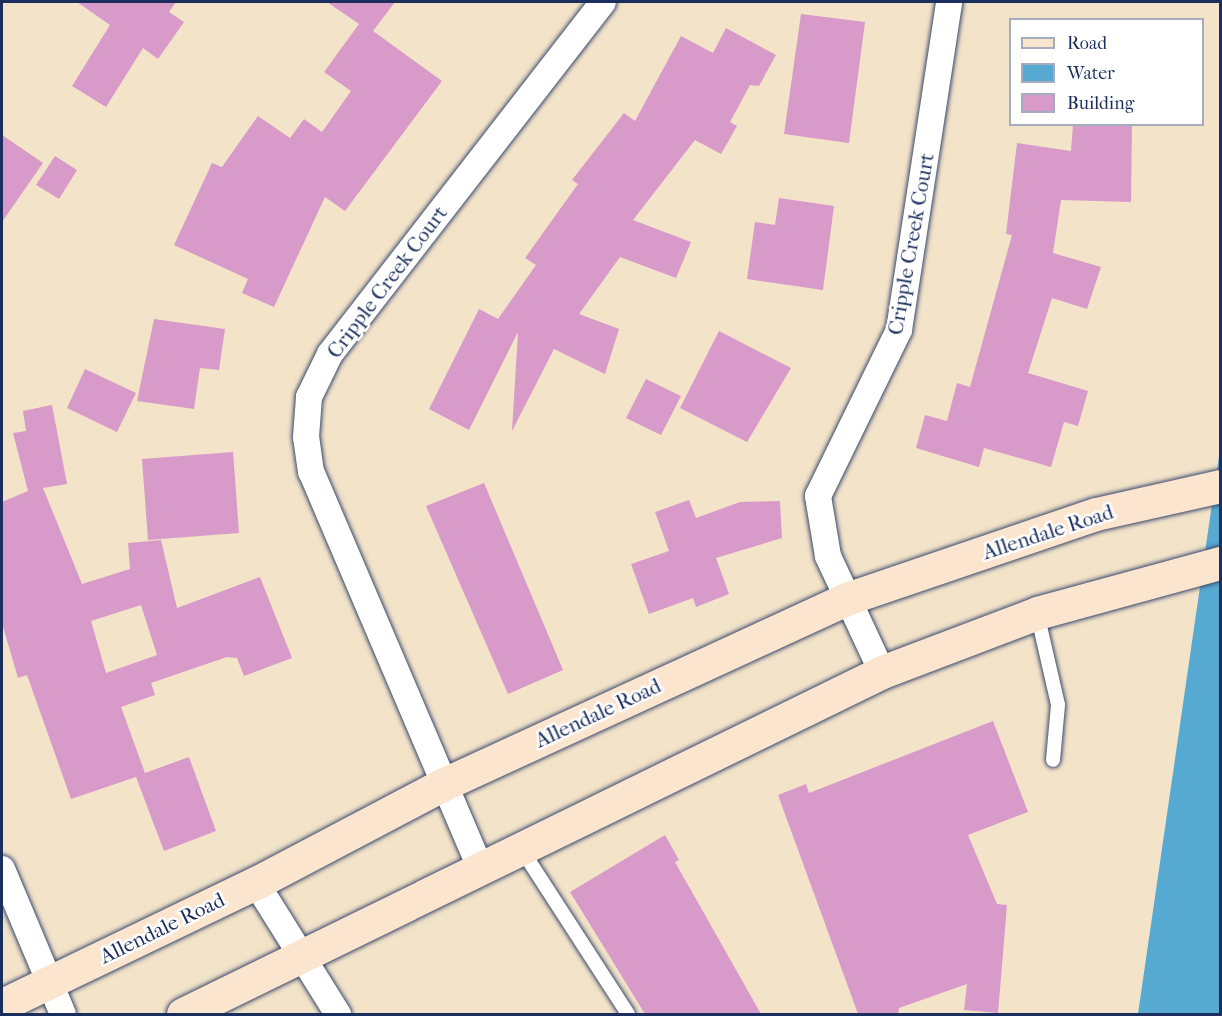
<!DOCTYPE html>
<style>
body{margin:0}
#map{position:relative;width:1222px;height:1016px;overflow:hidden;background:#f3e3c9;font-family:"IM FELL French Canon",serif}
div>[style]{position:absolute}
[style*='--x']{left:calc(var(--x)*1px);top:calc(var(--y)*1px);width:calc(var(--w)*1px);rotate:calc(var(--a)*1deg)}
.water>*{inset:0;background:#56aad2}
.building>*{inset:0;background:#d89ac9}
.roads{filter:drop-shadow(0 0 2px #3b4a6e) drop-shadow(0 0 2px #3b4a6e)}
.service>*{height:14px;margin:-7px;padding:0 7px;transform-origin:7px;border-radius:7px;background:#fff}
.minor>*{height:26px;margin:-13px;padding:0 13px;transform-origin:13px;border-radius:13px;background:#fff}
.secondary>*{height:33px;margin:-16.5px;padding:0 16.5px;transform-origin:16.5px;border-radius:16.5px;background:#fce5cf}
span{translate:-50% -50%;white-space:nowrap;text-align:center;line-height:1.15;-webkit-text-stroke:5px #fff;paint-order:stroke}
.street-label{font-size:21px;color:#1b2f5e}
.frame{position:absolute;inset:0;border:3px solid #1b2f5e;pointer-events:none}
.legend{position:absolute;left:1009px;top:18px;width:195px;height:108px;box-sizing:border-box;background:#fff;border:2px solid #a4acbf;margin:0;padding:8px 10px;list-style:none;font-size:18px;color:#1b2f5e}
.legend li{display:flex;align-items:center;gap:12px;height:30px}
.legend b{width:30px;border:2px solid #a4acbf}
</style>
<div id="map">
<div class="water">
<div style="clip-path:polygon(1220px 449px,1220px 1014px,1138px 1014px)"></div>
</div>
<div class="building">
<div style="clip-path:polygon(77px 2px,176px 2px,169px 12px,184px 22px,158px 59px,143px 48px,106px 107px,72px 86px,110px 25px)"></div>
<div style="clip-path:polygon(327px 2px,395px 2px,373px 31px,442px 81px,345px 211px,325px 197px,274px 307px,242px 293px,248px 279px,174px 245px,212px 163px,222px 167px,258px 116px,290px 138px,304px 119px,322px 132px,351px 91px,324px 72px,359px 24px)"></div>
<div style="clip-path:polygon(801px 14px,865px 22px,849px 143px,784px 134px)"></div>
<div style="clip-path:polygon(726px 28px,776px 55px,759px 86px,750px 85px,730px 122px,737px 126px,721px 154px,695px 140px,633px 220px,691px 242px,676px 278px,620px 257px,579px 314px,619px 329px,605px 374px,554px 349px,512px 431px,518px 332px,469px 430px,429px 409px,479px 309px,498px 319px,536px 265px,525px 258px,578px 184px,572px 180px,624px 113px,635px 121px,681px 36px,713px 53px)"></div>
<div style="clip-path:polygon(1073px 124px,1132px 124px,1131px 202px,1061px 200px,1053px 253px,1101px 267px,1087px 309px,1052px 298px,1028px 373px,1088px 391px,1078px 426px,1064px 422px,1051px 467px,984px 448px,979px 467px,916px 448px,925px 415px,947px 421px,957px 383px,970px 387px,1012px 235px,1006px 234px,1017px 143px,1071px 151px)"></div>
<div style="clip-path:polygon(2px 135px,43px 163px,2px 222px)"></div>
<div style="clip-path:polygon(55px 156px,77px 170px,59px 199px,36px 185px)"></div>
<div style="clip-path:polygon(779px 198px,834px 206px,823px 290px,747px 279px,755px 222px,775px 225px)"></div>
<div style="clip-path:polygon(154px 319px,225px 329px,219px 370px,200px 368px,194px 409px,137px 401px)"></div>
<div style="clip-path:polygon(719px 331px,791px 368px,747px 442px,680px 408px)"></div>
<div style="clip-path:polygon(85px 369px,136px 393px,117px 432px,67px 408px)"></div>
<div style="clip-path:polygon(646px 379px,681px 396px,661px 435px,626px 418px)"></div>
<div style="clip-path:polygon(evenodd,52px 405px,67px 484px,43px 488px,82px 584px,130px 569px,128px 543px,161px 540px,177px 608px,260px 577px,292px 658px,244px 676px,237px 658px,227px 657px,151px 683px,155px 695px,121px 707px,145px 773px,189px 757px,216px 831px,164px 851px,136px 777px,71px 799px,27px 675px,18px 678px,2px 623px,2px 502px,28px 491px,13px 433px,26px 431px,23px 411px,52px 405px,141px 605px,157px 655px,106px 673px,91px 621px,141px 605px)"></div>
<div style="clip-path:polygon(233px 452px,239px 533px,148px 540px,142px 459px)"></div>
<div style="clip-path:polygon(484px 483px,563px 670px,508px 694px,426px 506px)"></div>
<div style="clip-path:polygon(689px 500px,696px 518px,740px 502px,780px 501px,782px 538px,716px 558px,729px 594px,696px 607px,693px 598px,649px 614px,631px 564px,669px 551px,655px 512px)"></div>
<div style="clip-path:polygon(993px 721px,1028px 812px,968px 835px,997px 904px,1007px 905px,998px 1013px,964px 1010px,967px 984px,899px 1008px,898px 1014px,858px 1014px,778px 795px,806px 784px,809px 793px)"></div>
<div style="clip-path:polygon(665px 835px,679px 860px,675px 862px,761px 1014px,645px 1014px,570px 892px)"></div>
</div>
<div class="roads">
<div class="service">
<div style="--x:1037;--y:613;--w:94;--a:77.1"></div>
<div style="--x:1058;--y:705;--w:55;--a:95.2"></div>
<div style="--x:520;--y:847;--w:199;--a:57.1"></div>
</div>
<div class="minor">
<div style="--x:882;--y:672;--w:128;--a:-115"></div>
<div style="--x:828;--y:556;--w:61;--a:-99.5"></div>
<div style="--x:818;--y:496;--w:185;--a:-64"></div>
<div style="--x:899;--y:330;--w:332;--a:-81.3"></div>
<div style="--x:479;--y:865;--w:427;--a:-113.1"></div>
<div style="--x:311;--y:472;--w:35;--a:-98"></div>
<div style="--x:306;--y:437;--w:40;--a:-85.7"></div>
<div style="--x:309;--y:397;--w:48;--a:-64"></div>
<div style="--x:330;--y:354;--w:445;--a:-52.2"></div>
<div style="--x:2;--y:869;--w:157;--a:67.2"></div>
<div style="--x:256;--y:883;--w:155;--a:58"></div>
</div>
<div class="secondary">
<div style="--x:2;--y:1005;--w:282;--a:-25.7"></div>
<div style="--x:256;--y:883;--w:210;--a:-27.8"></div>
<div style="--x:442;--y:785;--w:448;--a:-24.7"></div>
<div style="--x:849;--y:598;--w:261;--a:-18.8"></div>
<div style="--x:1096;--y:514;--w:127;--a:-12.7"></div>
<div style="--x:183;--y:1014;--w:778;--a:-26.07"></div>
<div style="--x:882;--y:672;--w:166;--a:-20.8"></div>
<div style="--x:1037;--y:613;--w:190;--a:-15.3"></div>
</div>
</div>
<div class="street-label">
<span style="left:911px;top:244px;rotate:-80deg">Cripple Creek Court</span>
<span style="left:387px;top:282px;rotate:-53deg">Cripple Creek Court</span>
<span style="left:1048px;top:532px;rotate:-18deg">Allendale Road</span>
<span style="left:598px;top:713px;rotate:-25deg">Allendale Road</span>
<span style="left:162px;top:928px;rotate:-26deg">Allendale Road</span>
</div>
<div class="frame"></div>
<ul class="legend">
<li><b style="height:8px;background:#fce5cf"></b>Road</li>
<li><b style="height:16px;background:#56aad2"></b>Water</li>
<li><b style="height:16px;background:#d89ac9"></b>Building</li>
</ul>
</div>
